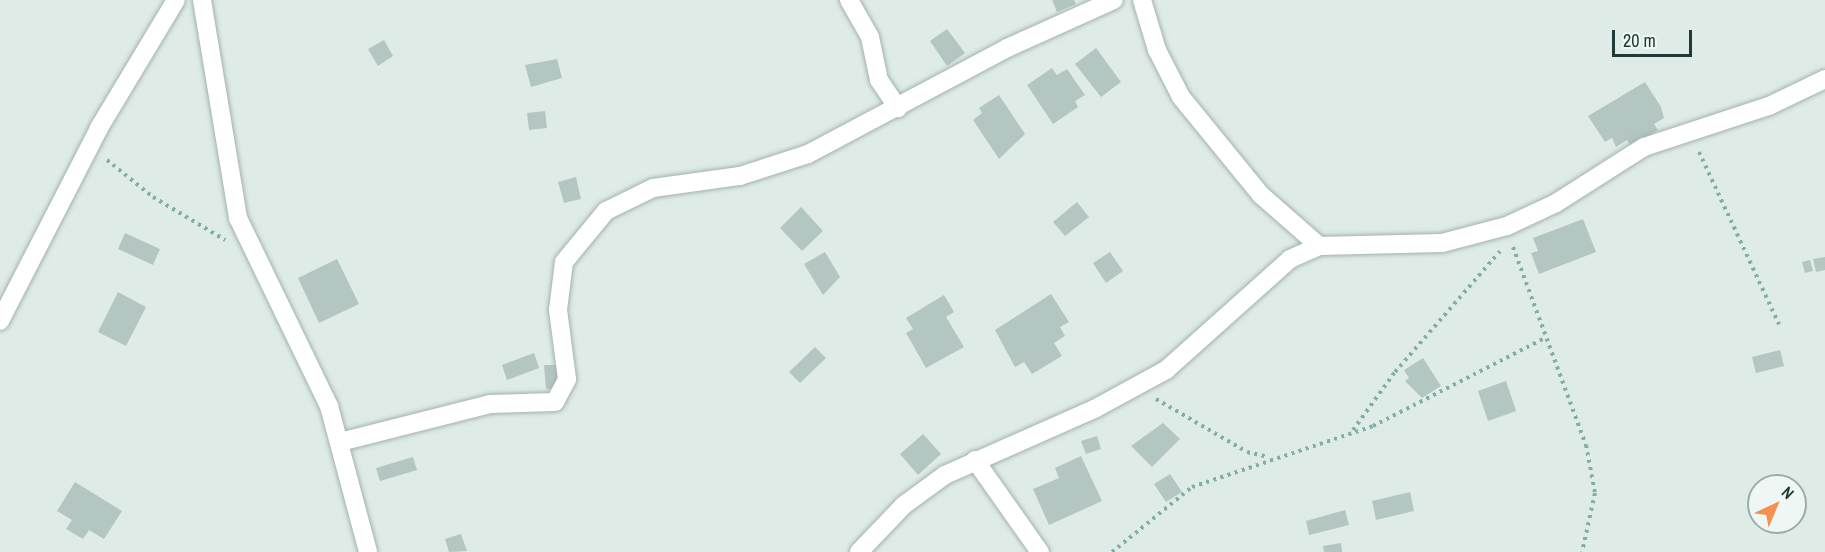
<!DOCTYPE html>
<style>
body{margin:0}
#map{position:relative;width:1825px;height:552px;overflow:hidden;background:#dfebe7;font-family:"Archivo Narrow",sans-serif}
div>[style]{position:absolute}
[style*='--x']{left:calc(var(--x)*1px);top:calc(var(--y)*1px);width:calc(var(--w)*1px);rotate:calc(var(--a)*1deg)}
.building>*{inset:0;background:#b4c6c1}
.path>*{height:4px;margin-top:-2px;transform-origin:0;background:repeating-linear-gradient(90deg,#7fafa7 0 3px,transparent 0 7.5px)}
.roads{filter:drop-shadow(0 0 2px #a2b3af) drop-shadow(0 0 2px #a2b3af)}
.minor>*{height:18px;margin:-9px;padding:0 9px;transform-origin:9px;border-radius:9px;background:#fff}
span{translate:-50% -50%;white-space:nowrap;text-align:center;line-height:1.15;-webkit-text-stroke:4.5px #eff7f4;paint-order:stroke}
.north{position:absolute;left:1747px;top:474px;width:60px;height:60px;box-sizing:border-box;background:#eff7f4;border:2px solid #9caca8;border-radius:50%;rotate:44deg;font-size:16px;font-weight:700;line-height:24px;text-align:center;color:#203b37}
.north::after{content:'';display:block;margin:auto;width:21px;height:27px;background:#f59052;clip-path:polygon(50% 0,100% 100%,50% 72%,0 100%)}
.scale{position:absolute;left:1612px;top:30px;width:80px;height:27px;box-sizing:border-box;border:3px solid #203b37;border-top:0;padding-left:8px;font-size:18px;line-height:21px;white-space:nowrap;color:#203b37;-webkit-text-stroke:4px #eff7f4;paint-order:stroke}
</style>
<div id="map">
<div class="building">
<div style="clip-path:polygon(1052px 0,1074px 0,1076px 4px,1057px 12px)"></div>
<div style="clip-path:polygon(947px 29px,965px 53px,947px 66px,930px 41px)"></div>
<div style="clip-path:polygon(384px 40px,393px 56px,378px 66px,368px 49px)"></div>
<div style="clip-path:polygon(1096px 48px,1121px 82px,1101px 97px,1075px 64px)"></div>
<div style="clip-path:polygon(557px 59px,562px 78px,531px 87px,525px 65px)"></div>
<div style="clip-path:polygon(1052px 68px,1057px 75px,1067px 69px,1085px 95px,1075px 101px,1078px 107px,1053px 124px,1027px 85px)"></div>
<div style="clip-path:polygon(1645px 82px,1661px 107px,1664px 118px,1654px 124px,1658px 130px,1631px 147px,1627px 140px,1616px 147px,1612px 138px,1605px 142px,1588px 116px)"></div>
<div style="clip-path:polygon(999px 95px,1025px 134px,999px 159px,973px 120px,982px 113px,979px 108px)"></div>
<div style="clip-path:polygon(545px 111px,547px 128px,529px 130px,527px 113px)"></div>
<div style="clip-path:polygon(576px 177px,581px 199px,564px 203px,558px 182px)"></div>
<div style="clip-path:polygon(1077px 202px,1089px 217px,1065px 236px,1053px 222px)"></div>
<div style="clip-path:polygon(801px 207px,823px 231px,802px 251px,780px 228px)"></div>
<div style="clip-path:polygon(1583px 219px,1596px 252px,1539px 274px,1531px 253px,1538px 251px,1533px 238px)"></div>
<div style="clip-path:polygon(125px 233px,160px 249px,153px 265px,118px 249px)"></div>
<div style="clip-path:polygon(825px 252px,840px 277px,823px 295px,804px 264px)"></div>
<div style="clip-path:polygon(1110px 252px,1123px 271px,1106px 283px,1093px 263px)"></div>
<div style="clip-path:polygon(1825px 257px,1825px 270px,1816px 272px,1813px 259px)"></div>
<div style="clip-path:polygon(337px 259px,359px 304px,319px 323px,298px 278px)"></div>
<div style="clip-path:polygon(1810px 260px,1813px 271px,1805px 273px,1802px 262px)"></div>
<div style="clip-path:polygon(118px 292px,146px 307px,126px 346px,98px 332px)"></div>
<div style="clip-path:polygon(1051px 294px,1069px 322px,1060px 327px,1065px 336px,1054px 343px,1062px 356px,1032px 374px,1024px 362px,1015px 367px,995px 330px)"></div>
<div style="clip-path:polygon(944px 295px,954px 312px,946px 317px,964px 347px,926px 368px,906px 333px,913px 329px,906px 318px)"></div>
<div style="clip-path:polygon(815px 347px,826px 358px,800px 383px,789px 372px)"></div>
<div style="clip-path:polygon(1780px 350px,1784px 366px,1756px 373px,1752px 357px)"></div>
<div style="clip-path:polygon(534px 353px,539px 368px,507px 380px,502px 365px)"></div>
<div style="clip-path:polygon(1423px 358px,1441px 386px,1422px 398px,1405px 381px,1409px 378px,1404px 370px)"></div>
<div style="clip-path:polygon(544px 365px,559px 365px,560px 388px,546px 389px)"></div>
<div style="clip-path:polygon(1506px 381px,1516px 411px,1488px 421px,1478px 391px)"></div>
<div style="clip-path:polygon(1163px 423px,1180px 439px,1152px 467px,1131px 446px)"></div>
<div style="clip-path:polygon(923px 434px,941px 454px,918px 475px,900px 454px)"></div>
<div style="clip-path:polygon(1097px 436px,1101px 449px,1086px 454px,1081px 441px)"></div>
<div style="clip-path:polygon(1081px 456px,1102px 501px,1049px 525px,1033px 489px,1059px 478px,1055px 468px)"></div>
<div style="clip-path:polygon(413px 457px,417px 470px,380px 481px,376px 468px)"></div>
<div style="clip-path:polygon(1170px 474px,1182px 492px,1166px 502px,1154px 484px)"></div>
<div style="clip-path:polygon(75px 482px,122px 511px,104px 539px,89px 530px,83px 539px,66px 529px,72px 520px,57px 511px)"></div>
<div style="clip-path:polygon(1410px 492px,1414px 511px,1376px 520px,1372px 501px)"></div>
<div style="clip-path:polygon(1345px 510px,1349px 525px,1309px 535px,1306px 521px)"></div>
<div style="clip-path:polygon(461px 534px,467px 551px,449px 552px,445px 539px)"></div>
<div style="clip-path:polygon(1341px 543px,1342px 552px,1324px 552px,1323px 546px)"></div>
</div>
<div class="path">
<div style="--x:1699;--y:152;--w:190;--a:65.1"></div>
<div style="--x:107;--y:160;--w:59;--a:38.8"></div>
<div style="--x:153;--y:197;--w:84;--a:30.8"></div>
<div style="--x:1513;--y:247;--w:211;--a:69.8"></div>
<div style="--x:1586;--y:445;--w:49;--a:79.4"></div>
<div style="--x:1595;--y:493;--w:60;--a:102.4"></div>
<div style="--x:1156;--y:399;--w:105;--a:30.2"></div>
<div style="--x:1247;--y:452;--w:22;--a:13"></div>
<div style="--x:1353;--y:430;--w:72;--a:-54.1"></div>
<div style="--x:1395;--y:372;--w:160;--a:-49"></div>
<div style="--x:1112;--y:552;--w:103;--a:-39.1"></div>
<div style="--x:1192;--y:487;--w:191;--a:-18.6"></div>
<div style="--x:1373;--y:426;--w:191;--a:-27.1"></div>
</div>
<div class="roads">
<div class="minor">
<div style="--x:202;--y:0;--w:221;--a:80.6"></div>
<div style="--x:238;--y:218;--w:209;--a:64.2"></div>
<div style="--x:329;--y:406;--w:151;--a:75"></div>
<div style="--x:849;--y:0;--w:43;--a:60.4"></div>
<div style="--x:870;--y:37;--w:44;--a:78.2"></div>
<div style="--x:879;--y:80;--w:34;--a:56"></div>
<div style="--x:1142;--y:0;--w:52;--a:73.3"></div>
<div style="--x:1157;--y:50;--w:53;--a:62.9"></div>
<div style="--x:1181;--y:97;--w:127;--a:50.8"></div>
<div style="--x:1261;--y:195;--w:77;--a:41.3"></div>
<div style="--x:0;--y:321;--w:217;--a:-62.8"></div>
<div style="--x:99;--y:128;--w:149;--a:-59"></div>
<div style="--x:340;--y:442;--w:155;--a:-14.2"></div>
<div style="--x:490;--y:404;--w:65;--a:-1.8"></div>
<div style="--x:555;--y:402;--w:26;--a:-62"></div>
<div style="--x:567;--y:379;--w:70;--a:-97.4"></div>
<div style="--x:558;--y:310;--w:48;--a:-82.9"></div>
<div style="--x:564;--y:262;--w:66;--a:-50.5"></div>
<div style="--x:606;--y:211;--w:52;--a:-26.1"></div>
<div style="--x:653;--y:188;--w:88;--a:-7.9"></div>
<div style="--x:740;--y:176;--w:71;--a:-17.9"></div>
<div style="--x:808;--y:154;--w:225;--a:-28"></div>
<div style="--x:1007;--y:48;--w:117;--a:-24.2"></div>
<div style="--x:975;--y:460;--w:113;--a:54.8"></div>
<div style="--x:859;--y:552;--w:65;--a:-46.2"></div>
<div style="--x:904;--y:505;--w:51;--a:-36.2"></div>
<div style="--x:945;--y:475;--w:165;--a:-23.9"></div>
<div style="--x:1096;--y:408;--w:80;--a:-28.5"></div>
<div style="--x:1166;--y:370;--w:166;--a:-41.8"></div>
<div style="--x:1290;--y:259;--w:32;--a:-24"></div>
<div style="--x:1319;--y:246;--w:123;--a:-1.4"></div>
<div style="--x:1442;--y:243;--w:67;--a:-14.7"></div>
<div style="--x:1507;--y:226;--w:54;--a:-25.1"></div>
<div style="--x:1556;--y:203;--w:104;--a:-32.5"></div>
<div style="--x:1644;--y:147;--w:132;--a:-18.2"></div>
<div style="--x:1769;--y:106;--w:62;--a:-25.7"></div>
</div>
</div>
<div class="north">N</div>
<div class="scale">20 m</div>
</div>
